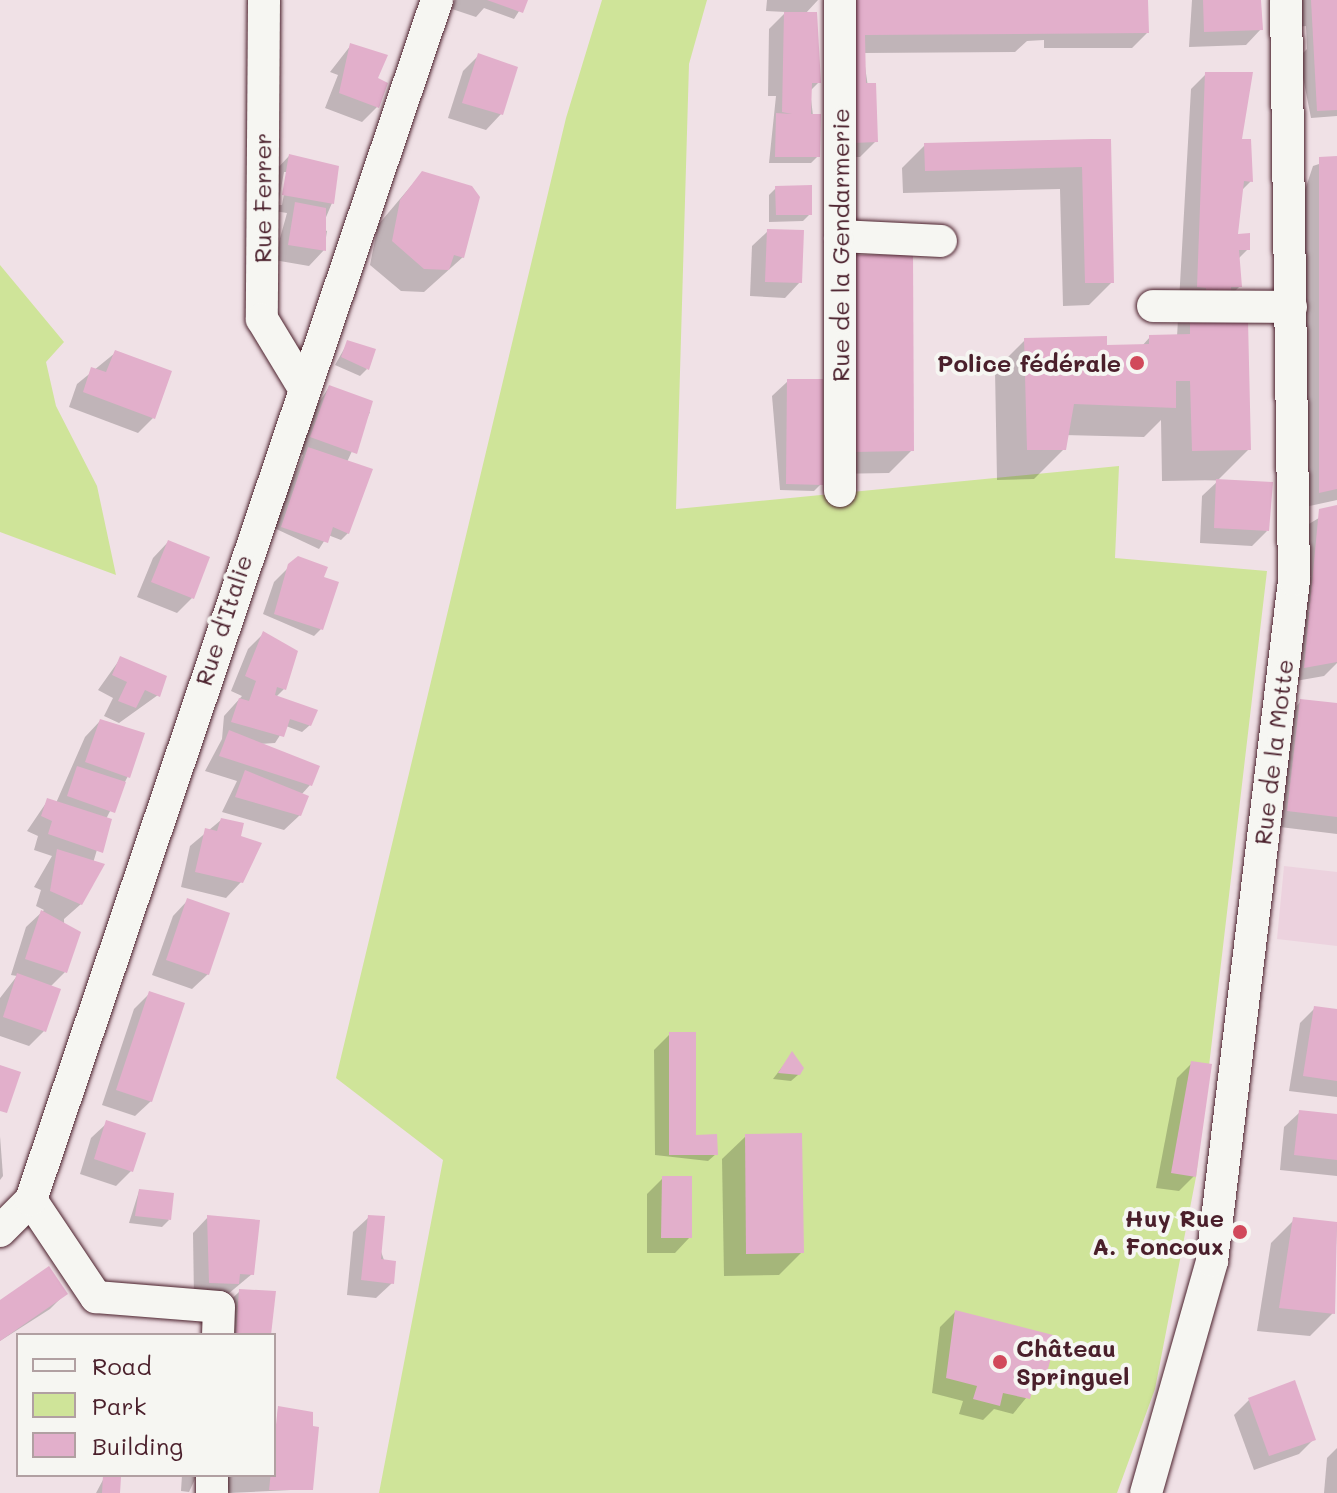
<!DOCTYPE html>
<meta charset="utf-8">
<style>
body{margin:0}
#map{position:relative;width:1337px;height:1493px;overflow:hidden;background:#f0e1e6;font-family:Mali,sans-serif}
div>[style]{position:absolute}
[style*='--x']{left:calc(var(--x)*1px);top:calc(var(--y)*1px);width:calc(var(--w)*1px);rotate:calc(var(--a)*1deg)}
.built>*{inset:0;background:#ecd2de}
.green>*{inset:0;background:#cfe499}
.shadow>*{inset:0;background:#0003}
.building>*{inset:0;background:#e2afcb}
.roads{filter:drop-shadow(0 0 2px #4a1f2b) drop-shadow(0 0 2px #4a1f2b)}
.minor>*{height:32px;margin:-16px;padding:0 16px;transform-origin:16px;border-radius:16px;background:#f6f6f2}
.dots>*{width:22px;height:22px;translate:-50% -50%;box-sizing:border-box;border:4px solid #f6f6f2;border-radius:50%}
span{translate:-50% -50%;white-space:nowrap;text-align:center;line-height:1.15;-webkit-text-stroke:8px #f6f6f2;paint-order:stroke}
.street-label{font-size:24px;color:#4a1f2b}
.poi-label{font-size:24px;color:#4a1f2b;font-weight:700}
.right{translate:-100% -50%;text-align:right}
.left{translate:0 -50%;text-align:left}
.legend{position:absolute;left:16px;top:1333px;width:260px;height:144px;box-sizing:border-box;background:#f6f6f2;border:2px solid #b1a0a2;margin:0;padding:10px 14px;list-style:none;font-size:24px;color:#4a1f2b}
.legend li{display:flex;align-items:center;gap:16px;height:40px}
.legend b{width:40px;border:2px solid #b1a0a2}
</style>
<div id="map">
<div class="built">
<div style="clip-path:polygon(1284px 866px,1337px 872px,1337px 946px,1277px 939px)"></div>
</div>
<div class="green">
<div style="clip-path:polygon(602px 0,707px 0,689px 64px,676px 509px,1119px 466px,1115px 558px,1267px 571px,1196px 1177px,1155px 1389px,1117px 1493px,379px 1493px,443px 1160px,336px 1078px,566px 118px)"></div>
<div style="clip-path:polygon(0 265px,64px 342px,46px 362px,56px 406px,97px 486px,116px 575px,0 532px)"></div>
</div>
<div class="shadow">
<div style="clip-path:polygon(455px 0,526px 0,514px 19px,484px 8px,476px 17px,452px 9px)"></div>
<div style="clip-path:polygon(767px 0,818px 0,805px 14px,819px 82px,810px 91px,818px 156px,811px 163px,769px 163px,776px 96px,768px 96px,769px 29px,786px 12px,766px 11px)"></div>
<div style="clip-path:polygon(1146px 0,1147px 33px,1132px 48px,1044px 48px,1044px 40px,1027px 41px,1015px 52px,863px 53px,876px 141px,860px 157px,837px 157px,841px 4px)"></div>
<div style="clip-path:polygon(1192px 0,1259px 0,1261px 29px,1246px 45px,1189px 47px)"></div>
<div style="clip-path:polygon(1295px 0,1337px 0,1337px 116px,1311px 118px,1299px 57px,1307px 49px,1306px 26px,1297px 27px)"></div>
<div style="clip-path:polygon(351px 45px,375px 79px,377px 107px,362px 122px,325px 108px,338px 75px,330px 72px)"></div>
<div style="clip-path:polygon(478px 56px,501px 114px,486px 130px,448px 118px,463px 71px)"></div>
<div style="clip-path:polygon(1206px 74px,1251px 181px,1241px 191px,1236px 236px,1248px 249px,1238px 259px,1240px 286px,1230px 296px,1249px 449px,1217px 481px,1267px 531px,1252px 546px,1200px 543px,1202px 496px,1219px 480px,1162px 481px,1161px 420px,1144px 437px,1064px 435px,1064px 449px,1034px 479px,997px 480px,995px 370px,1025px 340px,1141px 347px,1150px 337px,1177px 337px,1191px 89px)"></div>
<div style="clip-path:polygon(1109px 141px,1112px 282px,1089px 305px,1063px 306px,1060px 189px,903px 193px,902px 168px,925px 145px)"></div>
<div style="clip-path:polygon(evenodd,289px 156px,332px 203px,321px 229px,327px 231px,324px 250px,309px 266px,274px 260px,287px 213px,268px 210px,274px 172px,289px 156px,284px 172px,288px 172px,282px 205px,278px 205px,284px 172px)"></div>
<div style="clip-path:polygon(1337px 158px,1337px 500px,1305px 507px,1304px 193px,1313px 166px)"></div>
<div style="clip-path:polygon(422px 173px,463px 257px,424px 292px,401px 291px,370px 265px,378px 225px)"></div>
<div style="clip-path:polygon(776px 188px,810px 214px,803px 221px,769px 222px,769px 195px)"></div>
<div style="clip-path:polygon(768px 231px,800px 282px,785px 298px,750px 296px,752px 246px)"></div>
<div style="clip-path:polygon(829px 280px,912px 450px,889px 473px,830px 474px)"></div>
<div style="clip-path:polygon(348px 342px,367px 369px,360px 376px,335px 365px)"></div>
<div style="clip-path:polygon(115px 353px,153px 418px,138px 433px,69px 407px,77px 384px)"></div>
<div style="clip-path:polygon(788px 381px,821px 484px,814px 491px,780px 490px,772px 396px)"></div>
<div style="clip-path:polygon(329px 387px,370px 412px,347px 462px,348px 533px,341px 540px,328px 535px,319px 549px,272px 527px,303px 455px,296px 452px,309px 418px)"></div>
<div style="clip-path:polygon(1337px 507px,1337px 609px,1303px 611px,1337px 613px,1337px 663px,1324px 676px,1290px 682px,1304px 637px,1305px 625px,1297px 624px,1304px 527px)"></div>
<div style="clip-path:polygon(168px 542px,192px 598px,177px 613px,137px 597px,153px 558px)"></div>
<div style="clip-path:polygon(289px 567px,321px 579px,321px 629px,314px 636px,263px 614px,274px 582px)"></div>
<div style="clip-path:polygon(263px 634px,284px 689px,276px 697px,310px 725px,302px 732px,286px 726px,275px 743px,259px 744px,310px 785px,301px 795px,300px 815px,284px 830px,222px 812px,237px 781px,205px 771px,222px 739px,224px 716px,242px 696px,231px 691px,248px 649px)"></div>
<div style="clip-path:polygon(120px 659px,158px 695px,119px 723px,104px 716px,113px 698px,98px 690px)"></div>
<div style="clip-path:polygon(1301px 701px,1337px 706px,1337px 834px,1272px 826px,1286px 717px)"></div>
<div style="clip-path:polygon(100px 721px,128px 776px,106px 819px,81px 904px,64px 919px,65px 972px,50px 987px,44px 1031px,29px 1046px,0 1036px,0 998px,17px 976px,11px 975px,26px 927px,44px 910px,36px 906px,41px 890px,34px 887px,52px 856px,34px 850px,38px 836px,27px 831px,48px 800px,56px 803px,85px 737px)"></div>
<div style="clip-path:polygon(221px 820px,239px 837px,241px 882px,226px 898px,181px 887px,190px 846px)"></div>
<div style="clip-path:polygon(188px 900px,208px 974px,192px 989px,152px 975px,173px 916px)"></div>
<div style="clip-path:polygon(149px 994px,151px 1101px,135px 1116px,102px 1105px,134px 1009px)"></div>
<div style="clip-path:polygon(1315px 1008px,1337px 1026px,1337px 1097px,1289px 1091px,1300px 1023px)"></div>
<div style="clip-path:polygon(670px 1034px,694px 1139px,716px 1154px,708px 1161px,655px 1155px,654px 1050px)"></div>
<div style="clip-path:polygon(792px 1054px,799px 1074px,791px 1081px,773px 1079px)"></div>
<div style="clip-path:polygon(1192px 1063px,1194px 1176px,1179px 1191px,1156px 1188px,1177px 1078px)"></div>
<div style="clip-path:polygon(1300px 1112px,1337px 1116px,1337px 1176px,1280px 1170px,1284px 1127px)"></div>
<div style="clip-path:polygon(107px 1123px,131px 1171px,116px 1186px,80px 1174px,91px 1138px)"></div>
<div style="clip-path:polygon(0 1136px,3px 1176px,0 1180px)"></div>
<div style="clip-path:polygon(746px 1136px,802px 1252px,779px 1275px,724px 1276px,722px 1159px)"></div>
<div style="clip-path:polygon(663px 1178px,690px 1237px,675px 1253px,647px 1253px,647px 1194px)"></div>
<div style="clip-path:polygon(139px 1191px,169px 1220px,162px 1227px,129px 1223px)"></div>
<div style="clip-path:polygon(208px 1217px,252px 1274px,222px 1299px,194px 1298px,193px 1233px)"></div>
<div style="clip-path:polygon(369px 1217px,392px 1283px,376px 1298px,347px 1295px,353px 1232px)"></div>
<div style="clip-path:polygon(1294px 1220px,1337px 1224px,1333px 1313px,1310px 1336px,1257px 1331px,1271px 1243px)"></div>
<div style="clip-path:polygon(240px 1291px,269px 1335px,230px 1335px,224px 1306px)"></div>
<div style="clip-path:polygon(65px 1294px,50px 1309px,0 1341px,0 1302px)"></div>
<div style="clip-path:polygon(955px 1312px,1045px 1375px,1013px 1414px,994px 1409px,983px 1420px,959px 1414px,963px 1401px,932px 1393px,940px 1327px)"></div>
<div style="clip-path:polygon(1249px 1400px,1314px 1439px,1299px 1454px,1254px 1470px,1234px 1415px)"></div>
<div style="clip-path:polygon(278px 1408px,312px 1489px,229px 1493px,226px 1475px,274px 1475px)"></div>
<div style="clip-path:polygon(1337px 1448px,1337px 1493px,1324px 1493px,1327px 1458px)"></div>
<div style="clip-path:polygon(182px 1475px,197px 1475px,189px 1492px,181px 1491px)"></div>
<div style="clip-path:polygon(104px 1478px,118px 1493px,96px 1493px)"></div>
</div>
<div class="building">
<div style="clip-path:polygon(487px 0,528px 0,523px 13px)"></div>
<div style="clip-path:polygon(848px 0,1148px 0,1149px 33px,865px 35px,866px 83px,876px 83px,878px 142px,852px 143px)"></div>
<div style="clip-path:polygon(1203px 0,1261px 0,1263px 30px,1204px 32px)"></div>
<div style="clip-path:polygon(1311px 0,1337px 0,1337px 110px,1317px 111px)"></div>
<div style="clip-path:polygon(784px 12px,817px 12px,821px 83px,812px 83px,811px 114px,821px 114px,820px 157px,775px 157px,776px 113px,792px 114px,782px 112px)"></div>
<div style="clip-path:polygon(350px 43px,388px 55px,378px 78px,388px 83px,379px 108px,339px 93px)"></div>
<div style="clip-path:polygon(478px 53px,518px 67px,503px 115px,462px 103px)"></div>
<div style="clip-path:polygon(1205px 72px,1253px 72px,1242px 139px,1251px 139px,1253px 182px,1244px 181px,1238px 234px,1250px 233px,1250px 250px,1239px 250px,1242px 287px,1231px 287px,1232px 320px,1248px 320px,1251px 450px,1192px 451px,1190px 381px,1176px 381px,1176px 408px,1074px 404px,1066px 450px,1027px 450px,1024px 338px,1107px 336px,1107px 345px,1149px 344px,1149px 335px,1190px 334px,1190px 320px,1207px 320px,1206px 288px,1197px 287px)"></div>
<div style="clip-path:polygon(1092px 139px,1111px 139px,1114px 283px,1085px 283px,1082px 167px,925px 171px,924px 143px)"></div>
<div style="clip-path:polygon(289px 154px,339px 166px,334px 204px,282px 195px)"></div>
<div style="clip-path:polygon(1337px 156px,1337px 489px,1319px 493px,1319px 157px)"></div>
<div style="clip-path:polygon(422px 171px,472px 186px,480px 197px,464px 258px,454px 255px,449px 270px,424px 269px,392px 241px,400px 200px)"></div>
<div style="clip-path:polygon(812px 185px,812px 215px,776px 215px,775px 186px)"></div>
<div style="clip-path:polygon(295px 202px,326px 208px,326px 251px,288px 245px)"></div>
<div style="clip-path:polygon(767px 229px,804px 230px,802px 283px,765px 282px)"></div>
<div style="clip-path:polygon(851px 255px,913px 255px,914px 451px,852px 452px)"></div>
<div style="clip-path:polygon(347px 340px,376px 349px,369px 370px,341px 357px)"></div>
<div style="clip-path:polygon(115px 350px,172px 371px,155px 419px,83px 392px,91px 367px,106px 372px)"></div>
<div style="clip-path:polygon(787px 379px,823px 379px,823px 485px,786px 484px)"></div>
<div style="clip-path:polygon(329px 385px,373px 401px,357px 454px,310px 437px)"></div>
<div style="clip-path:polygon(308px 447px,373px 469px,349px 534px,333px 527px,328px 543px,281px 527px)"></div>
<div style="clip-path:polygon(1216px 479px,1273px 482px,1269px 531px,1214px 528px)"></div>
<div style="clip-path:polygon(1337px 505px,1337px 662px,1304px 668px,1319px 509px)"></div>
<div style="clip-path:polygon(168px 540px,210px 557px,194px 599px,151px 582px)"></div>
<div style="clip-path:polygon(298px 556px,328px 567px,324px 577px,339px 582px,323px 630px,274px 614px,288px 564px)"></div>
<div style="clip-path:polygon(263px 631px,298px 651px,286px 690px,277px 687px,275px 695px,318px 710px,311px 726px,290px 719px,284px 737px,231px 722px,239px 698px,249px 701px,256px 681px,245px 676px)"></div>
<div style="clip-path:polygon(120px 656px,167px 676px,160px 697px,145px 690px,136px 708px,118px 701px,127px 682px,112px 675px)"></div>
<div style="clip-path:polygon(1300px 699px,1337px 703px,1337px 817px,1287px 811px)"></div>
<div style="clip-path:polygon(100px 719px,145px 733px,130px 778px,85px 762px)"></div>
<div style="clip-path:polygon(229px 730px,320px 766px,312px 786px,219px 756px)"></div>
<div style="clip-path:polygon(77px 766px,126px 782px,115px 813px,67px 796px)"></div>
<div style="clip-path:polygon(245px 770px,309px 796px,301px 816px,235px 797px)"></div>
<div style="clip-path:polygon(47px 798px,112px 819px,103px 853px,48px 834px,52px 821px,41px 816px)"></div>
<div style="clip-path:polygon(221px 818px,244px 823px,241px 836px,262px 843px,243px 883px,195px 872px,205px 828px,217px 831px)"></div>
<div style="clip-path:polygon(57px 849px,105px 864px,82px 905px,50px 891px)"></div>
<div style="clip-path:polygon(187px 898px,230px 913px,209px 975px,166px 960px)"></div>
<div style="clip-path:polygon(41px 910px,81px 932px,67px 973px,25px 959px)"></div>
<div style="clip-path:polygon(17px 973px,61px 989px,46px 1032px,3px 1017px)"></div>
<div style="clip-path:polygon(149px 991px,185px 1003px,152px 1102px,116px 1090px)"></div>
<div style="clip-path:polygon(1314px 1006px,1337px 1009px,1337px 1081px,1303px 1076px)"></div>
<div style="clip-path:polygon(669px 1032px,696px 1032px,696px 1135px,717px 1134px,718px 1155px,669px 1155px)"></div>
<div style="clip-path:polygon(792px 1051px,804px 1068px,800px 1075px,778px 1073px)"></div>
<div style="clip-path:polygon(1191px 1061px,1212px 1064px,1196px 1177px,1171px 1173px)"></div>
<div style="clip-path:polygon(0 1065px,21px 1072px,7px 1113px,0 1111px)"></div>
<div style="clip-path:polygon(1299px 1110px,1337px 1114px,1337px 1160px,1294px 1155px)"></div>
<div style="clip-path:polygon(106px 1120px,146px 1133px,133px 1172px,94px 1159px)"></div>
<div style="clip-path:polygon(802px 1133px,804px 1253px,746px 1254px,745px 1134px)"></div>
<div style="clip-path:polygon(662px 1176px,692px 1176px,692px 1238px,661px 1238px)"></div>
<div style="clip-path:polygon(139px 1189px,174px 1193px,171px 1220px,135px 1216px)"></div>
<div style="clip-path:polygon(207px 1215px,260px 1220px,254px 1275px,240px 1274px,239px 1284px,209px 1283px)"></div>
<div style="clip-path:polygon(368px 1215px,385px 1216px,381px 1259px,396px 1261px,394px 1284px,361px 1280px)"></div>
<div style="clip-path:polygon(1293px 1217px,1337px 1222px,1335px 1314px,1279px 1308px)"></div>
<div style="clip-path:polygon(49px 1266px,68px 1294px,0 1341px,0 1300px)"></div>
<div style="clip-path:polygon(239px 1289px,276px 1291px,271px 1335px,236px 1335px)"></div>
<div style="clip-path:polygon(955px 1310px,1057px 1336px,1046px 1376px,1037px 1374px,1030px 1399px,1003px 1393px,1000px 1406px,973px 1399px,977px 1386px,946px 1378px)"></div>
<div style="clip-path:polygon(1295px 1380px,1316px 1440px,1269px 1456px,1248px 1398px)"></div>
<div style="clip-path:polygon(278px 1406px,313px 1412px,313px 1426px,319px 1427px,313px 1490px,269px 1490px)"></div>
<div style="clip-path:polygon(103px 1476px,121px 1477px,120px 1493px,102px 1493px)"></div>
</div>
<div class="roads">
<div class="minor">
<div style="--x:264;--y:0;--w:319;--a:90.4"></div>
<div style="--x:262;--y:319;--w:77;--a:58.8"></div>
<div style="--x:840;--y:0;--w:491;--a:90"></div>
<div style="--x:840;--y:236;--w:101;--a:2.8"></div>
<div style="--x:1153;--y:306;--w:138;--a:0.4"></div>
<div style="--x:31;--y:1200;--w:117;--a:56.2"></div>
<div style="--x:96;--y:1297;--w:123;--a:4.6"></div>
<div style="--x:219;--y:1307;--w:28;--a:92"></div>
<div style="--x:0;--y:1231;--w:44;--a:-45"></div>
<div style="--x:31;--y:1200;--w:1267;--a:-71.31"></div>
<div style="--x:212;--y:1493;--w:18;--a:-90"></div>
<div style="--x:1146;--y:1493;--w:241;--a:-74.1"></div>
<div style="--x:1212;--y:1261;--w:686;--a:-83.13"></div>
<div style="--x:1294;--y:580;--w:580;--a:-90.79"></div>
</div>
</div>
<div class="dots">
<div style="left:1137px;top:363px;background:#d1495b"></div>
<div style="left:1240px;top:1232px;background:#d1495b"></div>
<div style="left:1000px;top:1362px;background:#d1495b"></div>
</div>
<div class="street-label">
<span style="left:262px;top:198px;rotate:-90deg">Rue Ferrer</span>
<span style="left:840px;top:245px;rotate:-90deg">Rue de la Gendarmerie</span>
<span style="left:223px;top:620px;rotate:-72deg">Rue d'Italie</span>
<span style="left:1273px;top:752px;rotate:-83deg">Rue de la Motte</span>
</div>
<div class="poi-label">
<span class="right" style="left:1121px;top:363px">Police fédérale</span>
<span class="right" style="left:1224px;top:1232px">Huy Rue<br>A. Foncoux</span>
<span class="left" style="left:1016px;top:1362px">Château<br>Springuel</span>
</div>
<ul class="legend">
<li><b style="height:10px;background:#f6f6f2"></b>Road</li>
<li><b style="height:22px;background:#cfe499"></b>Park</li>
<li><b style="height:22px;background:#e2afcb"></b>Building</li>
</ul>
</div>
